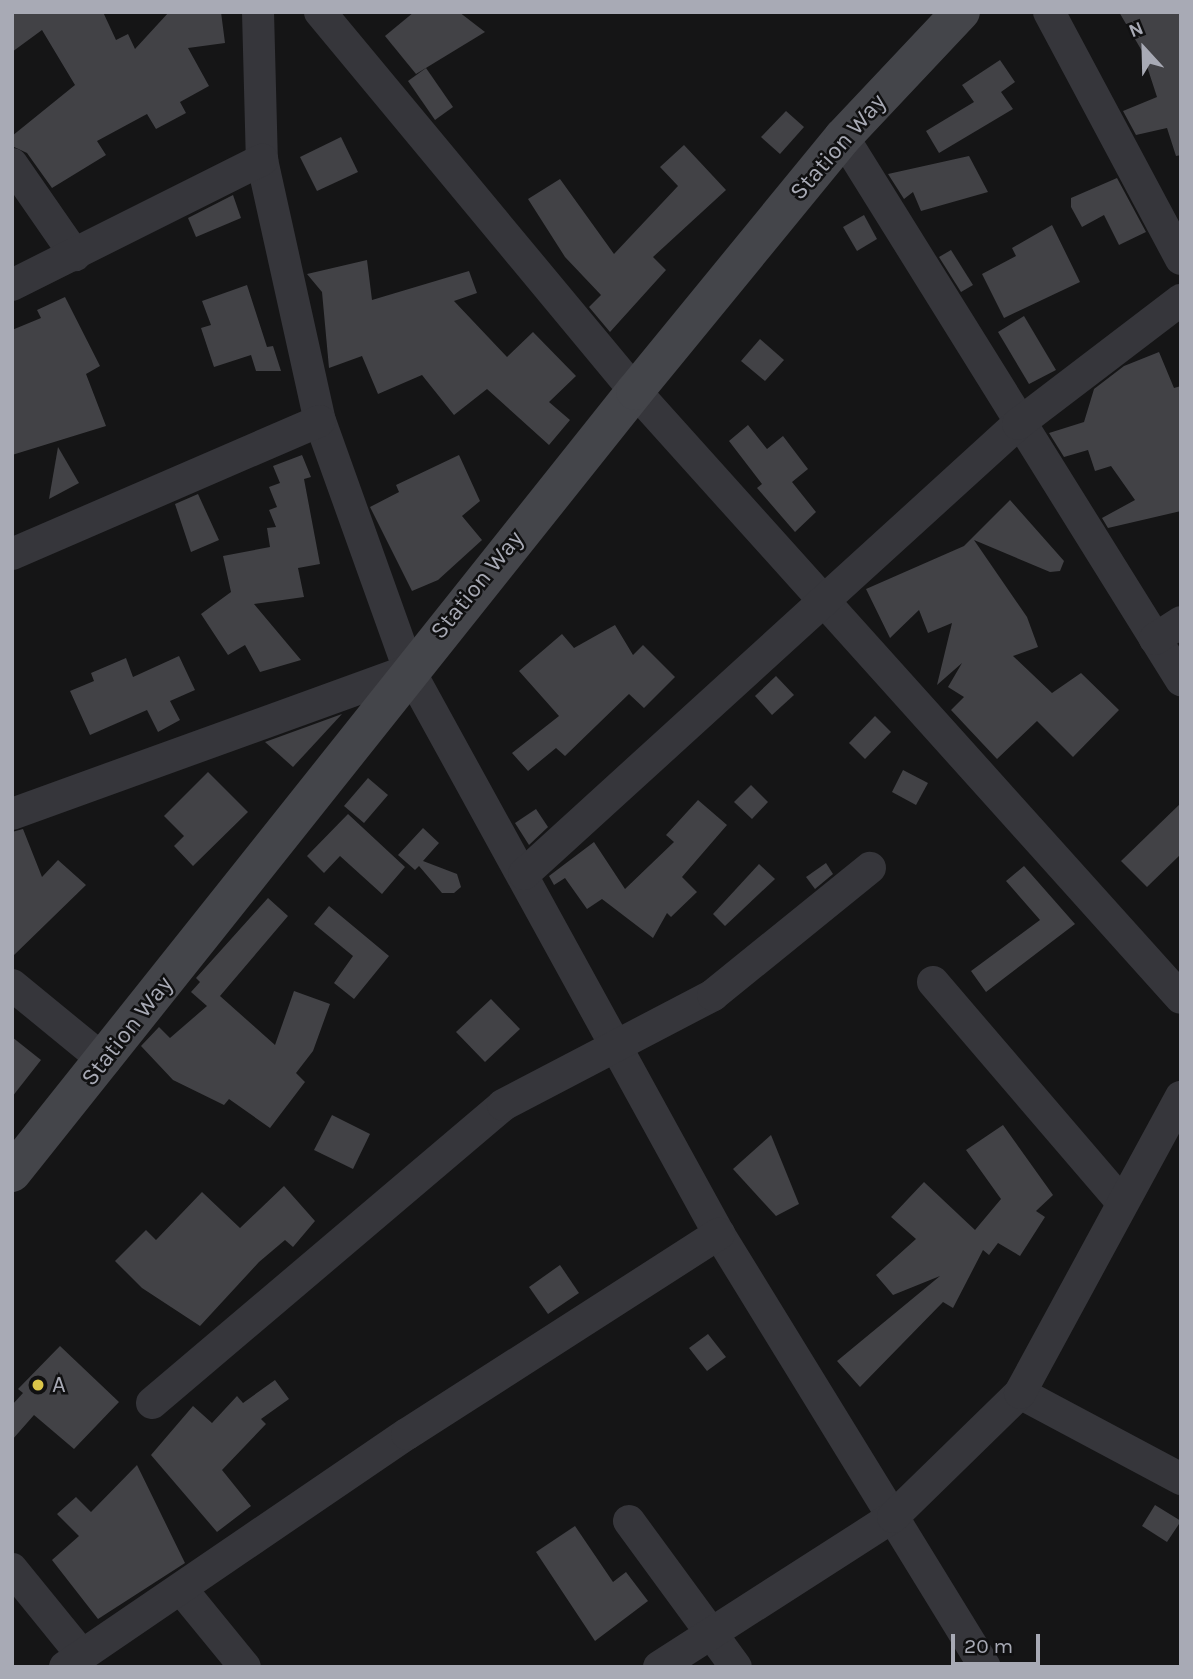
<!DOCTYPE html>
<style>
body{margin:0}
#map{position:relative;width:1193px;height:1679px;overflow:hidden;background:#151516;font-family:Karla,sans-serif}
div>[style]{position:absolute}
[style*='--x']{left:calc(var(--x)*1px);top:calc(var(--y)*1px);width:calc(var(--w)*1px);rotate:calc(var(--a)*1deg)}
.building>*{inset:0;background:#424246}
.street>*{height:32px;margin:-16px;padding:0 16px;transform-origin:16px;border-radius:16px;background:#36363b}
.secondary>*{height:38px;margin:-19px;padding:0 19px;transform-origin:19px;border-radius:19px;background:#44454a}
.dots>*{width:19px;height:19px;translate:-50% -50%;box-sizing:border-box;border:4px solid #101011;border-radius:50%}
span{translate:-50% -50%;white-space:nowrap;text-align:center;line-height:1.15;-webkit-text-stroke:5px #101011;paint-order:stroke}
.street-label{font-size:24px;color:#a8aab5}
.poi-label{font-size:24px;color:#a8aab5}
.left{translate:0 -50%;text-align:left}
.frame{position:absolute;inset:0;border:14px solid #a8aab5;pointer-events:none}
.north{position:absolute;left:1109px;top:14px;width:70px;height:70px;-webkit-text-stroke:5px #101011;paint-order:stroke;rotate:338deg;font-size:19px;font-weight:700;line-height:28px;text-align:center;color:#a8aab5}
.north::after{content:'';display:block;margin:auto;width:24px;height:32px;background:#a8aab5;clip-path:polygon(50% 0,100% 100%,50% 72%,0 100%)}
.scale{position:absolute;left:951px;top:1634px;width:89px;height:32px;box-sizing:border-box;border:4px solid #a8aab5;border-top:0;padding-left:9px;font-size:21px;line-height:24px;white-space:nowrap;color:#a8aab5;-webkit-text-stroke:5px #101011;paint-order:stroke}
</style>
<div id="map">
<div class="building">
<div style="clip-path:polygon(12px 12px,103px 12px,116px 40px,128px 34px,135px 49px,169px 12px,221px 12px,225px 43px,188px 48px,209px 86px,180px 102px,186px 113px,156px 129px,147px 114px,97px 141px,106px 155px,52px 188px,27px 153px,12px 146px,12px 136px,75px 85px,42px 30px,12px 52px)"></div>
<div style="clip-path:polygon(414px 12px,459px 12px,485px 32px,416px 74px,385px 36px)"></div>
<div style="clip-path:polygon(1119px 12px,1181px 12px,1181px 155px,1176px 156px,1167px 128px,1136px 135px,1123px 111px,1157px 97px,1142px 51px)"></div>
<div style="clip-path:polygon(1000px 60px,1015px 82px,1001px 92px,1013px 109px,939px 153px,926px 131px,974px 102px,962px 85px)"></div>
<div style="clip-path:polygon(426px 68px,453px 107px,435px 120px,408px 81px)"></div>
<div style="clip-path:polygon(786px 111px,804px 127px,780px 154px,761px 137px)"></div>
<div style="clip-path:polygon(341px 137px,358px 172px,317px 191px,300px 157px)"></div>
<div style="clip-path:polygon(684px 145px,726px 190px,653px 257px,666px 270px,610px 332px,589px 307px,601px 295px,565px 257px,528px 199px,560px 179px,614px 254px,678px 186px,660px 167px)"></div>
<div style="clip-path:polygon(969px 156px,988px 192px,921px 211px,913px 192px,904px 199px,888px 174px)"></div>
<div style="clip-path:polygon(1117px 178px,1146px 232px,1119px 245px,1104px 215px,1082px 227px,1071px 207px,1071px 198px)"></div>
<div style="clip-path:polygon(233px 195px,241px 218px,196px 237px,188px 218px)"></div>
<div style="clip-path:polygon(864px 215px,877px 239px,857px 251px,843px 227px)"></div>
<div style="clip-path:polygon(1052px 225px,1080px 282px,1004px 318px,982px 274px,1016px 256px,1012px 248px)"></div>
<div style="clip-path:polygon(951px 250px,973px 285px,961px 292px,939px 257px)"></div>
<div style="clip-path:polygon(367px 260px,372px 300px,469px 271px,477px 293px,454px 301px,507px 357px,533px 332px,576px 376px,549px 402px,570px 420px,549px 445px,487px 389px,454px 415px,422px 375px,378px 394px,362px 356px,329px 368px,322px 292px,307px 274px)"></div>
<div style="clip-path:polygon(247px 285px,267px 347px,273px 346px,281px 371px,256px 371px,251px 355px,214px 367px,201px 328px,211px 325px,202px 301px)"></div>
<div style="clip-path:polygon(65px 297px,100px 366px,86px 374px,106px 426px,12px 455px,12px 330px,41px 318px,37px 310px)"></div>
<div style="clip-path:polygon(1024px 316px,1056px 370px,1029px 384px,998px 332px)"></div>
<div style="clip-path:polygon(760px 339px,784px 360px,765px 381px,741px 361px)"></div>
<div style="clip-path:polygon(1159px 352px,1174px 388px,1181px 386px,1181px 511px,1108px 528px,1102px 518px,1135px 500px,1111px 466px,1095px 471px,1088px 450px,1064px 457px,1049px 433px,1084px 422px,1094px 389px,1124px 366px)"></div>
<div style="clip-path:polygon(748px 425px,767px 449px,783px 436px,808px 469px,792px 482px,816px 512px,795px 532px,757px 488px,762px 484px,729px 441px)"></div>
<div style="clip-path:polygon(58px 447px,79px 483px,49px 499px)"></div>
<div style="clip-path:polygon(302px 455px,311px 477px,304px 479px,320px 564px,298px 568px,304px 597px,254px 604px,301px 660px,260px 672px,245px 645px,228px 655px,201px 614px,231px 592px,223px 556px,270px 547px,267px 528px,276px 527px,269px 510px,277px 507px,269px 487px,280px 483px,273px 466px)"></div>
<div style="clip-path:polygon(459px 455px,480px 501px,462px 516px,482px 540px,438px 580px,412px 591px,370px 507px,399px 492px,396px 485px)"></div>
<div style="clip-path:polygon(198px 494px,219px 540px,191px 552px,175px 504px)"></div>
<div style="clip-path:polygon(1010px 500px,1064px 561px,1060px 571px,1050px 572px,974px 540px,1027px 617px,1038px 647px,1013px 656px,1052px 693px,1081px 673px,1119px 710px,1073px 757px,1037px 721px,997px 759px,951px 710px,964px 697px,948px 687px,962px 663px,937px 685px,952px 623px,928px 633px,919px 610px,890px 638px,866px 589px,964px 546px)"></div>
<div style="clip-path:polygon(615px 625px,633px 655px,643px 645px,675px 677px,644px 708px,629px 694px,565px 756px,556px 748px,528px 771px,512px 753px,559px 716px,519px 671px,562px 634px,574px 648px)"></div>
<div style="clip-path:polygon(179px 656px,195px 690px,170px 701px,180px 720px,158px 732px,147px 710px,90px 735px,70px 691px,94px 681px,91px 673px,126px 658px,133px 677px)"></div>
<div style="clip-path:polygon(776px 676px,794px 695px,772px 715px,755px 696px)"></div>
<div style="clip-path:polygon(342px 714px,293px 767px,265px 742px)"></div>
<div style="clip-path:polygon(875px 716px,891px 732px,865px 759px,849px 743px)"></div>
<div style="clip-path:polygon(903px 770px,928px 783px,916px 805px,892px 792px)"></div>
<div style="clip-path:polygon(208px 772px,248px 812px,193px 866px,174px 846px,184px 836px,164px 816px)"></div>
<div style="clip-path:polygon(368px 778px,388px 795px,364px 823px,344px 806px)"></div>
<div style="clip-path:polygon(751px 785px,768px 802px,752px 819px,734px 802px)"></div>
<div style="clip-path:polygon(698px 800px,727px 825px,682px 877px,697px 892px,671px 917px,667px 913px,653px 938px,602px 899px,587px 909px,565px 878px,554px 885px,549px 876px,594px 842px,625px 889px,674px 842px,666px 835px)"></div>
<div style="clip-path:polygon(1181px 803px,1181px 854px,1147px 887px,1121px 861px)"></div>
<div style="clip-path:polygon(536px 809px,548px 827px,529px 845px,515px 823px)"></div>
<div style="clip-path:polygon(348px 814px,405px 867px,382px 894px,340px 856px,324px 873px,307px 856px)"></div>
<div style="clip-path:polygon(423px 828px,439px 843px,423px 861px,457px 874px,461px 887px,454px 893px,442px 893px,419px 866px,415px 870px,398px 855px)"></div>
<div style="clip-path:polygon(23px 829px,42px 877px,58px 860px,86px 885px,12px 957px,12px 832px)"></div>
<div style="clip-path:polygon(826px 863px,833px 874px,815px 889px,806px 877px)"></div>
<div style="clip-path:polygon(759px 864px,775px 879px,725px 926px,713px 914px)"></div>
<div style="clip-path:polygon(1024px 866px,1075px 924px,986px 992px,971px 971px,1040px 920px,1006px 881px)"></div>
<div style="clip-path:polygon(268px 898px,288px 916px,220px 996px,275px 1045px,294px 991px,330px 1004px,313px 1051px,296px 1073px,305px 1082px,270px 1128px,229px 1099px,224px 1105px,173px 1080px,141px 1046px,159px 1027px,170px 1038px,207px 1006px,191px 992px,200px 982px,196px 978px)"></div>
<div style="clip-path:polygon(329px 906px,389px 956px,354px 999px,334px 983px,353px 956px,314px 924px)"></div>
<div style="clip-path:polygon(491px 999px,520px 1029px,485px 1062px,456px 1032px)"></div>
<div style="clip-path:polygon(12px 1037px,41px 1060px,12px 1097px)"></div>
<div style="clip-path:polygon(332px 1115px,370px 1134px,353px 1169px,314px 1150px)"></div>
<div style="clip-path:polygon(1003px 1125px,1053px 1195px,1036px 1211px,1045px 1217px,1020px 1256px,998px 1243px,989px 1255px,983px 1250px,953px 1308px,943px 1302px,860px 1387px,837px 1361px,940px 1276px,893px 1295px,876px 1275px,916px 1239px,891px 1217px,924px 1182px,975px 1230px,1001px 1199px,966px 1150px)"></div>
<div style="clip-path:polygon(771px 1135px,799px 1204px,776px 1216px,733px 1169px)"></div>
<div style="clip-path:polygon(284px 1186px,315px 1221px,293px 1247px,285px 1240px,259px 1262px,200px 1326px,142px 1288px,115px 1261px,146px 1230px,156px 1240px,202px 1192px,240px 1228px)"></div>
<div style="clip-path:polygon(560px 1265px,579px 1293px,548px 1314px,529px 1287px)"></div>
<div style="clip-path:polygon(708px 1334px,726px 1357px,707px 1371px,689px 1348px)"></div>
<div style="clip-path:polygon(60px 1346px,119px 1402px,74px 1449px,34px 1415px,12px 1440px,12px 1405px,23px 1393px,18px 1389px)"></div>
<div style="clip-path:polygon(275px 1380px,289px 1399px,261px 1419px,266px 1424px,222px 1470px,251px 1506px,217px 1532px,151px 1455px,193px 1406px,212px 1423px,237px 1396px,243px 1403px)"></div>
<div style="clip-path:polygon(137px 1465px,185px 1563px,98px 1619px,52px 1560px,79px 1536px,57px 1514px,76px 1497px,91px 1512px)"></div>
<div style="clip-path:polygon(1155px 1505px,1181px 1521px,1167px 1542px,1142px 1526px)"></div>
<div style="clip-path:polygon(575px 1526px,613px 1582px,626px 1572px,648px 1601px,595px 1641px,536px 1552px)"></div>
</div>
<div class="street">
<div style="--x:258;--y:12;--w:148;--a:88.5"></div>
<div style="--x:262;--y:160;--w:267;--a:77.5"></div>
<div style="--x:320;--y:421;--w:264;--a:70.3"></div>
<div style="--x:409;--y:670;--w:644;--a:61.2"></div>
<div style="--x:719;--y:1234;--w:508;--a:58.44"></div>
<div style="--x:320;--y:12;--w:493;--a:50.3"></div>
<div style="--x:635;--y:391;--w:816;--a:48.03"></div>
<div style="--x:1049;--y:12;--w:280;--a:61.9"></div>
<div style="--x:843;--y:137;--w:640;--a:58.1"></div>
<div style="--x:12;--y:164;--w:111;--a:55.3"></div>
<div style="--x:12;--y:285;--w:280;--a:-26.6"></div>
<div style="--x:12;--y:554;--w:335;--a:-23.4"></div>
<div style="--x:1155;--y:639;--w:31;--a:-33"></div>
<div style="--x:12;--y:814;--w:422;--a:-19.9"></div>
<div style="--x:524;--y:874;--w:668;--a:-42.33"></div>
<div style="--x:1018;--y:424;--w:205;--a:-37.3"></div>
<div style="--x:933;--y:982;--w:289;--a:49.4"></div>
<div style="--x:12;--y:985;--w:120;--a:39.3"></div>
<div style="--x:1020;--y:1393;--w:183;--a:28.1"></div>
<div style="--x:152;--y:1403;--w:460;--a:-40.3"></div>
<div style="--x:503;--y:1105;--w:237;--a:-27.6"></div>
<div style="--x:713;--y:995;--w:202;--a:-39"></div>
<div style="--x:629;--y:1521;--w:181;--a:53.8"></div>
<div style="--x:12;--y:1569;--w:111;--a:50.9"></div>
<div style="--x:182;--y:1590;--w:99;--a:50.7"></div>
<div style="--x:65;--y:1667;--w:414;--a:-34.3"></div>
<div style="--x:407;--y:1434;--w:371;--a:-32.7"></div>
<div style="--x:659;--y:1667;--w:278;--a:-32.7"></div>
<div style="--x:893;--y:1517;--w:177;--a:-44.3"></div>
<div style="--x:1020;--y:1393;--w:337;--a:-61.5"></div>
</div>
<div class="secondary">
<div style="--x:12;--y:1173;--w:1000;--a:-51.46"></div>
<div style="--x:635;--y:391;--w:328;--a:-50.7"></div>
<div style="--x:843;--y:137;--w:172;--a:-46.7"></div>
</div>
<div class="dots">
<div style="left:38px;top:1385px;background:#dac549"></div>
</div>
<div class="street-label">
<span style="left:838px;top:147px;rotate:-49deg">Station Way</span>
<span style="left:477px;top:585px;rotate:-51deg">Station Way</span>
<span style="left:127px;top:1031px;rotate:-52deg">Station Way</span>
</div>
<div class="poi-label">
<span class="left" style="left:52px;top:1385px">A</span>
</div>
<div class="frame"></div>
<div class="north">N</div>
<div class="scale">20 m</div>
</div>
